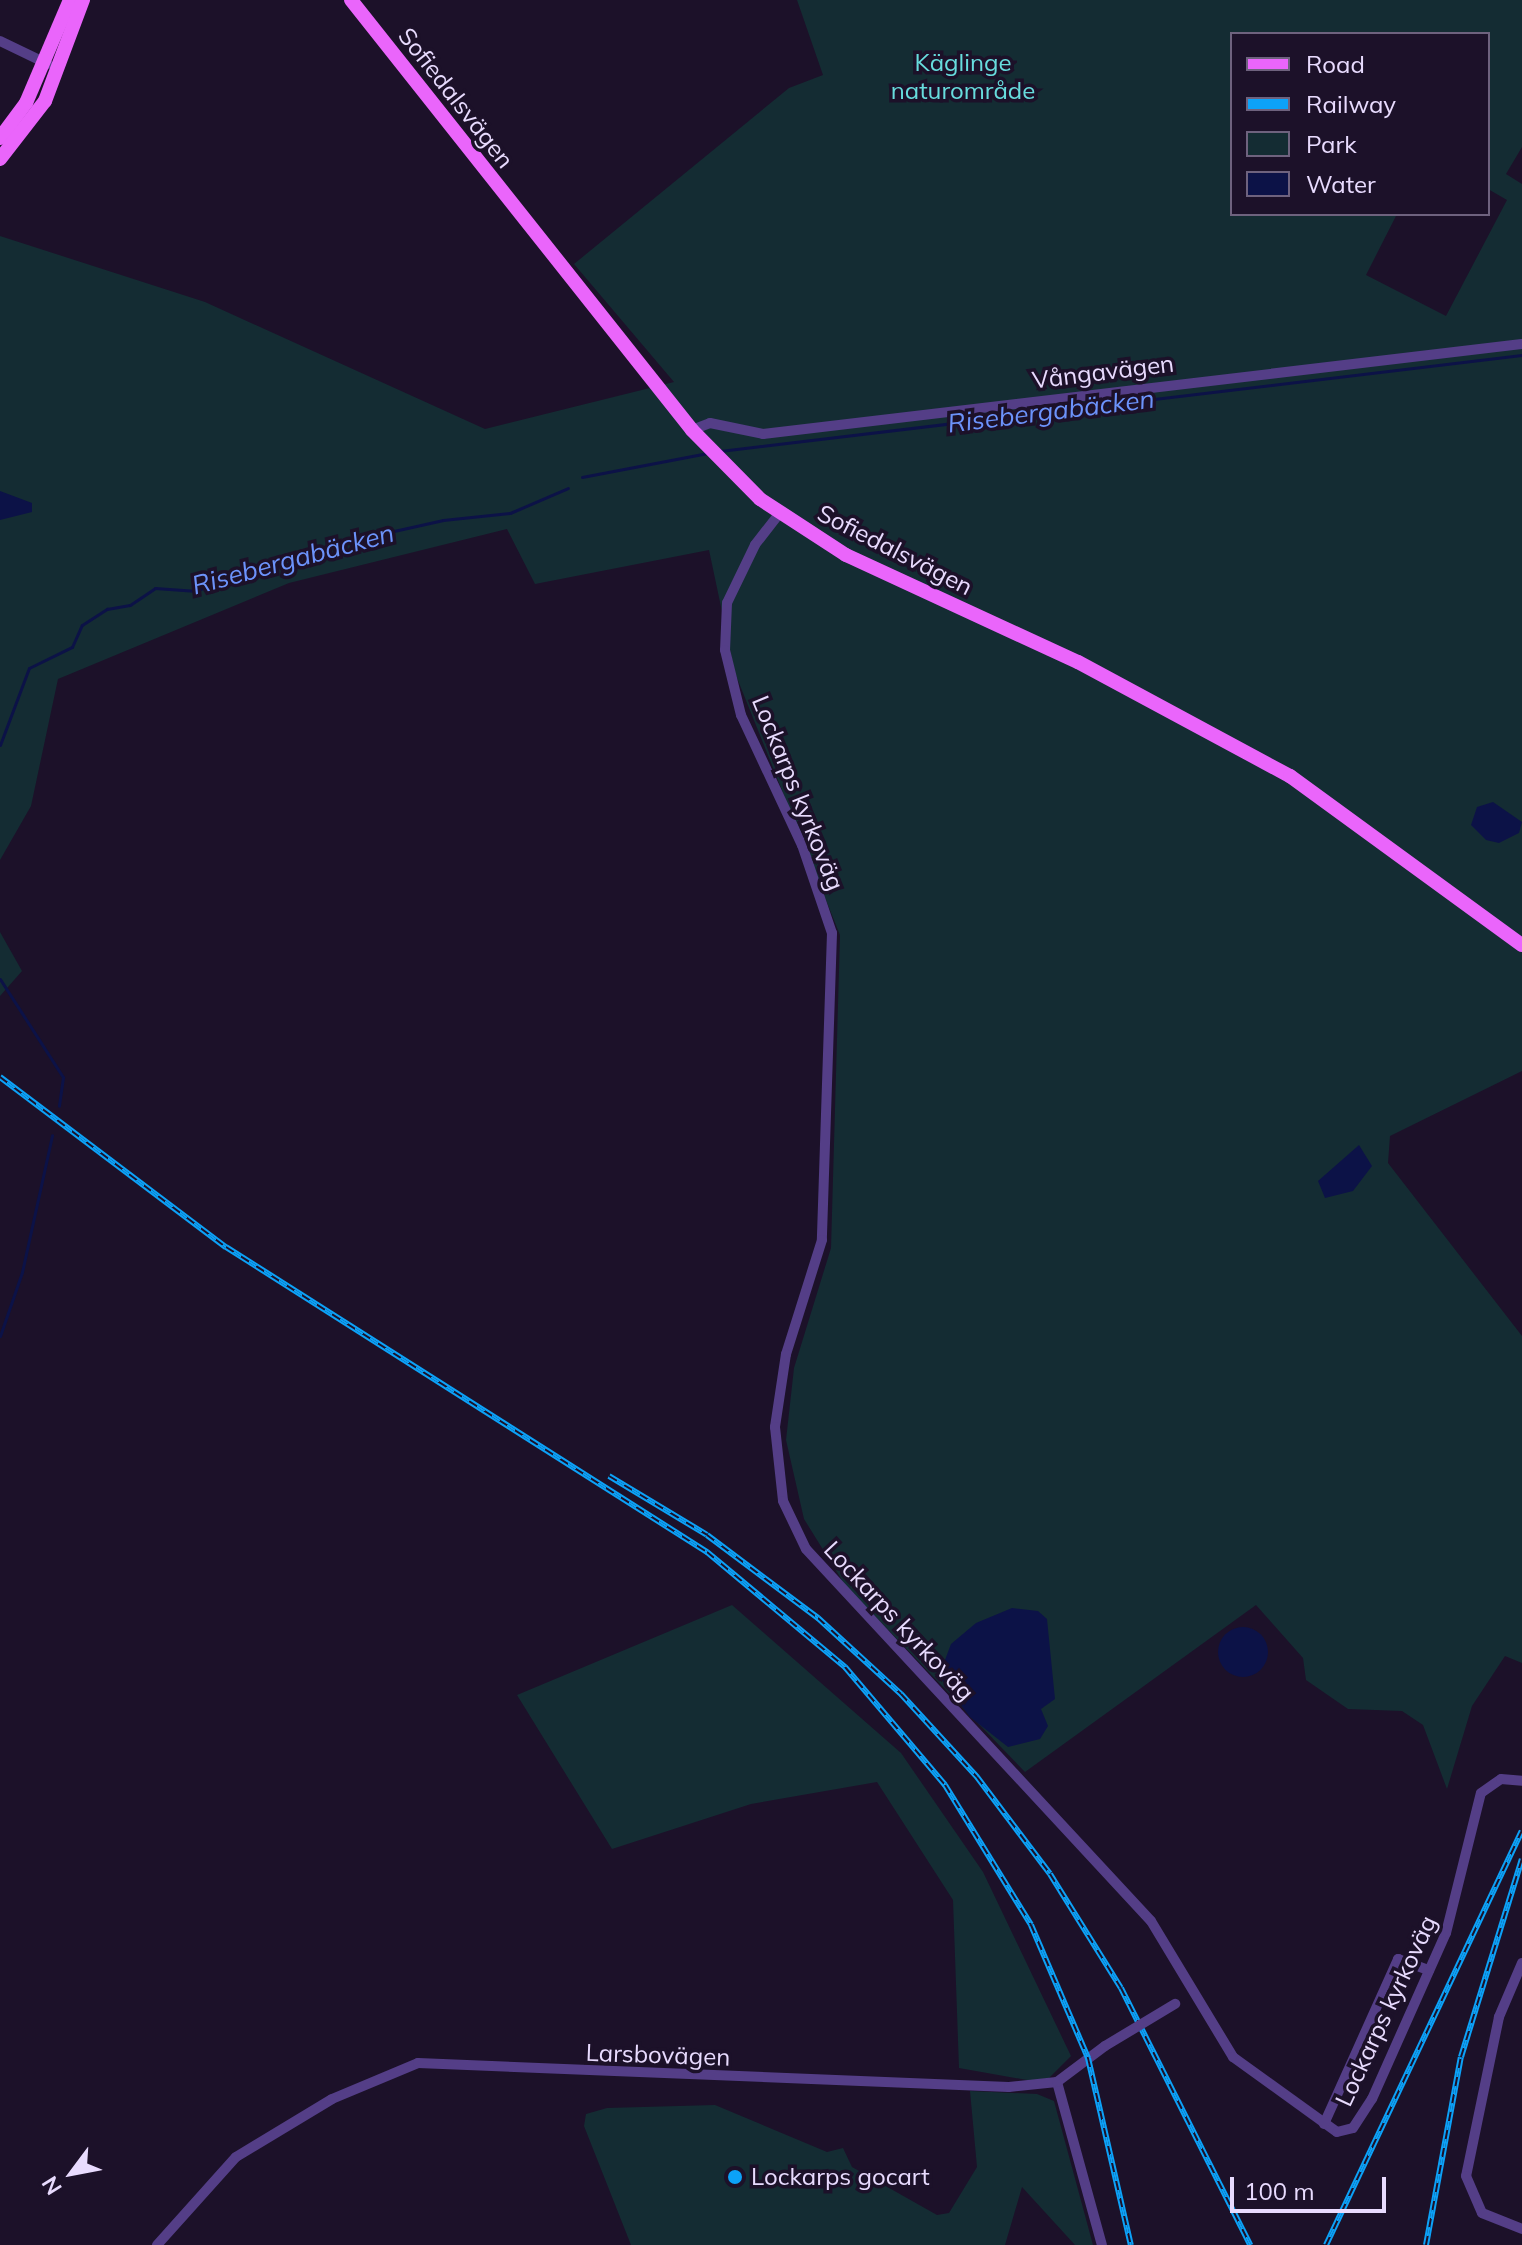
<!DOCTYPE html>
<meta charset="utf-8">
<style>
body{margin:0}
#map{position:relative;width:1522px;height:2245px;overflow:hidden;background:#1c1129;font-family:Mulish,sans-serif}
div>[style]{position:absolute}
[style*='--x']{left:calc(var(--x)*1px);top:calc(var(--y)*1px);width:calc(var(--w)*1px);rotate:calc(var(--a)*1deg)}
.green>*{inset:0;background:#142c33}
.water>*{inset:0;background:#0c1247}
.round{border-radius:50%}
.stream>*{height:3px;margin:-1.5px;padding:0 1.5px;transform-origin:1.5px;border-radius:1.5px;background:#0c1247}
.minor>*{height:10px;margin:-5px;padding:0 5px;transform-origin:5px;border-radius:5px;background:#543e87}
.major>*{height:14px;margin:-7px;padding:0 7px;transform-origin:7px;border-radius:7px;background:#ea65fb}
.rail>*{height:6px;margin-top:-3px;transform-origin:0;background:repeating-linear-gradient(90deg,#1c1129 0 9px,#0ca2f8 0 18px);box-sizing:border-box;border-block:2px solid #0ca2f8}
.minor-bridge>*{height:10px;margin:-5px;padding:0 5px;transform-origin:5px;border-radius:5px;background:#543e87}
.dots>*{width:22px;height:22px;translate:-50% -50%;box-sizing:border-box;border:4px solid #1c1129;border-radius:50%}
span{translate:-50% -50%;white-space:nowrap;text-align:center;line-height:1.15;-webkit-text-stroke:7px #1c1129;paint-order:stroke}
.park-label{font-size:24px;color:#67dcdd}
.street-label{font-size:24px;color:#e8dbfe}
.poi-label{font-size:24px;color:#e8dbfe}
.left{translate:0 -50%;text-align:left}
.water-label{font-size:26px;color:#6c93fb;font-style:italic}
.legend{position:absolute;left:1230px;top:32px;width:260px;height:184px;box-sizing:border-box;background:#1c1129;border:2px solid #6e627e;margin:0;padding:10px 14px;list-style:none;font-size:24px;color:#e8dbfe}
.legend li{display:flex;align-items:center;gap:16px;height:40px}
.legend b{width:40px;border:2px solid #6e627e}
.north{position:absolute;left:32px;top:2133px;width:80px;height:80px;-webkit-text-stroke:6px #1c1129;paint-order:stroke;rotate:238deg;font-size:22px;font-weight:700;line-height:32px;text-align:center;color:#e8dbfe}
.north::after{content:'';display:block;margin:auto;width:28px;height:36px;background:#e8dbfe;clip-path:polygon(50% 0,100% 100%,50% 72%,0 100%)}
.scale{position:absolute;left:1230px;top:2177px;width:156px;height:36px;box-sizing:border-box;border:4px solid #e8dbfe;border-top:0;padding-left:10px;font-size:24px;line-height:28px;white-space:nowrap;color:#e8dbfe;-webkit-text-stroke:6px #1c1129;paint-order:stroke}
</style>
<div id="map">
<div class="green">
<div style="clip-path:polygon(evenodd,797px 0,1522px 0,1522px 147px,1506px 174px,1522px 184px,1522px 1071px,1390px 1136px,1388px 1163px,1522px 1336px,1522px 1663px,1505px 1656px,1472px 1706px,1447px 1789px,1423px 1725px,1402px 1711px,1348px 1709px,1306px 1680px,1303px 1658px,1256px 1605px,1025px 1772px,845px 1585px,804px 1519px,786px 1440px,794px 1368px,831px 1248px,840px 935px,735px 673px,709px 550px,535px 584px,507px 529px,289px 583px,58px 679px,31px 806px,0 860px,0 236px,205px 302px,485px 429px,674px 382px,574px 264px,789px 88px,823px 75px,797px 0,1232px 34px,1488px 34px,1488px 189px,1507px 200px,1446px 316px,1366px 275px,1397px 214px,1232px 214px,1232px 34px)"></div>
<div style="clip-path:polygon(0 932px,22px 971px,0 996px)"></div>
<div style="clip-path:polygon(732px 1605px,901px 1753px,983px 1872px,1071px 2056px,1044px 2083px,959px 2068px,953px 1900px,877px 1782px,751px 1804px,612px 1849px,517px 1695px)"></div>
<div style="clip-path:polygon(970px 2091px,1037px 2094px,1054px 2101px,1093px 2245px,1075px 2245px,1022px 2187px,1005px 2245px,631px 2245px,584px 2126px,586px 2114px,607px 2108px,715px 2105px,827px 2152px,843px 2148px,852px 2167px,937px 2215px,949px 2213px,977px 2167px)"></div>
</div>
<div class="water">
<div style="clip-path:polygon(0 491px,32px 503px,32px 512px,0 520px)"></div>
<div style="clip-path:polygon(1493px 802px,1522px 822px,1519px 833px,1499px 843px,1486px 840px,1471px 825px,1477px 807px)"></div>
<div style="clip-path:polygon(1359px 1145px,1372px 1166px,1353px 1191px,1325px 1198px,1318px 1181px)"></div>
<div style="clip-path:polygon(1012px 1608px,1038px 1611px,1047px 1619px,1055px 1699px,1041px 1709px,1048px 1726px,1040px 1739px,1008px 1747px,970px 1717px,939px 1676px,951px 1644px,976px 1623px)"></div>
<div class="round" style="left:1218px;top:1627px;width:50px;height:50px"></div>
</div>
<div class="stream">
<div style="--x:720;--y:451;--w:808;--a:-6.83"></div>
<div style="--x:582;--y:477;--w:128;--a:-10.8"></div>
<div style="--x:0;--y:745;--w:82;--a:-69.4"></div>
<div style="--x:29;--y:668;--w:48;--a:-26"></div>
<div style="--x:72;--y:647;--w:24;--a:-66"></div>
<div style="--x:82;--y:625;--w:30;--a:-33"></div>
<div style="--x:107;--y:609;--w:23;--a:-10"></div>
<div style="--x:130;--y:605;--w:30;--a:-34"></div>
<div style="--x:155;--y:588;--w:42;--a:4.1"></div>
<div style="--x:197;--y:591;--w:37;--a:-27"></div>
<div style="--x:230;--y:574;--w:82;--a:-9.8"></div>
<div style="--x:311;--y:560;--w:25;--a:-37"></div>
<div style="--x:331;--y:545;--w:115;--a:-12.6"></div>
<div style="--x:443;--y:520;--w:67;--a:-6"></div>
<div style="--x:510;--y:513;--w:63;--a:-23.3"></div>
<div style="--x:0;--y:979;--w:117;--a:57.3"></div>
<div style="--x:63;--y:1077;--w:29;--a:98"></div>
<div style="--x:0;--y:1336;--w:68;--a:-71"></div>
<div style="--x:22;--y:1272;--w:140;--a:-77.6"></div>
</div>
<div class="minor">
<div style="--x:0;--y:41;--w:53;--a:25.6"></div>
<div style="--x:692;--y:430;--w:19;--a:-21"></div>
<div style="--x:710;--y:423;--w:54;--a:11.7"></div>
<div style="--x:763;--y:434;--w:764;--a:-6.76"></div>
<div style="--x:779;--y:514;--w:39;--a:128"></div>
<div style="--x:755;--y:545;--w:64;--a:115.8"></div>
<div style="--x:727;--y:603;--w:47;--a:92.4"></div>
<div style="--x:725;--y:650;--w:67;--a:76.2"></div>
<div style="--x:741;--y:715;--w:144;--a:64.9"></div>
<div style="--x:802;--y:845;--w:93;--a:71.2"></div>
<div style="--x:832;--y:933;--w:307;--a:91.9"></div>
<div style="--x:822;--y:1240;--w:120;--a:107.5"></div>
<div style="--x:786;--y:1354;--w:74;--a:98.6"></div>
<div style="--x:775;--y:1427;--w:74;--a:83.8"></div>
<div style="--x:783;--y:1501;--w:53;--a:64.4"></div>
<div style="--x:806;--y:1549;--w:507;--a:47.16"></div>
<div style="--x:1151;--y:1921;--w:159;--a:58.9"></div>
<div style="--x:1233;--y:2057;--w:128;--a:35.8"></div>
<div style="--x:1337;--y:2132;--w:16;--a:-14"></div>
<div style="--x:1353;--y:2128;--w:35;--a:-57"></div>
<div style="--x:1372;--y:2099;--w:182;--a:-66"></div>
<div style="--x:1446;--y:1933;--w:144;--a:-76"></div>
<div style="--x:1481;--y:1793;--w:24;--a:-35"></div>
<div style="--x:1501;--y:1779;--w:21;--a:5"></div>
<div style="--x:1522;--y:1963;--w:59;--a:113.1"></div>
<div style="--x:1499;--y:2017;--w:162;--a:101.7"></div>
<div style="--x:1466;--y:2176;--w:40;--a:66.6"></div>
<div style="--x:1482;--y:2213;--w:43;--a:21.8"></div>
<div style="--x:1057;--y:2082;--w:169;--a:74.6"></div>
<div style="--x:1324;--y:2124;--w:181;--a:-65.8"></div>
<div style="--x:1398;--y:1959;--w:33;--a:20"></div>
<div style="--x:157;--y:2245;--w:118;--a:-48.1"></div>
<div style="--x:236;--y:2157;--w:112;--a:-31.1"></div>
<div style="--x:332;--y:2099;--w:93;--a:-22.7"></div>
<div style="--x:418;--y:2063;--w:591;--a:2.33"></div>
<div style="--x:1009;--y:2087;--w:48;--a:-5.9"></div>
<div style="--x:1057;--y:2082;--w:60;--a:-36.9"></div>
</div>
<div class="major">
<div style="--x:351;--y:0;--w:549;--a:51.58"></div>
<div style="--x:692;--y:430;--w:97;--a:45.4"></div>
<div style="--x:760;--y:499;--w:103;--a:33.1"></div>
<div style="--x:846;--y:555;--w:255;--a:24.8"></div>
<div style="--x:1078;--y:662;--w:241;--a:28.3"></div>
<div style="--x:1290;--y:776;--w:287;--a:36.1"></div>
<div style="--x:0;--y:138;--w:44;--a:-53.4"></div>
<div style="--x:26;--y:103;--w:112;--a:-66.9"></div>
<div style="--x:0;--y:159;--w:73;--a:-52.2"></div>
<div style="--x:45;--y:101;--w:108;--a:-69.4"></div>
</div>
<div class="rail">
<div style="--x:0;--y:1077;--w:283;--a:37"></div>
<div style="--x:226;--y:1247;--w:570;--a:32.38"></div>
<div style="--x:707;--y:1552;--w:180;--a:39.8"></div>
<div style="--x:845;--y:1667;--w:155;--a:49.7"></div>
<div style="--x:945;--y:1785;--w:164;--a:58.4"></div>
<div style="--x:1031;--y:1925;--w:145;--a:66.8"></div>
<div style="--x:1088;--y:2058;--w:192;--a:77.1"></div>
<div style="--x:609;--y:1476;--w:114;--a:31"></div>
<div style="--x:707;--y:1535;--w:139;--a:36.8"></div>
<div style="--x:818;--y:1618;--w:113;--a:42.5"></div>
<div style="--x:901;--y:1694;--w:113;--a:47.5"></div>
<div style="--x:977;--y:1777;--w:121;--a:53"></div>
<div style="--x:1050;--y:1874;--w:134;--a:58.1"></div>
<div style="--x:1121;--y:1988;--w:288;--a:63.3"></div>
<div style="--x:1326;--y:2245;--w:458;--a:-64.7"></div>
<div style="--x:1426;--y:2245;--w:191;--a:-79.5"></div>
<div style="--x:1461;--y:2057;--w:207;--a:-72.9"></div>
</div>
<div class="minor-bridge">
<div style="--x:1105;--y:2046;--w:82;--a:-31"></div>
</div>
<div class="dots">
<div style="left:735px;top:2177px;background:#0ca2f8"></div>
</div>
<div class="park-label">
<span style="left:963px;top:77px">Käglinge<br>naturområde</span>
</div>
<div class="street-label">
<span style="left:456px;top:98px;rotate:52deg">Sofiedalsvägen</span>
<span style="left:1103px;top:372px;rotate:-7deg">Vångavägen</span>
<span style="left:895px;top:550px;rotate:27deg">Sofiedalsvägen</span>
<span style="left:798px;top:793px;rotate:68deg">Lockarps kyrkoväg</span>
<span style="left:899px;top:1621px;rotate:47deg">Lockarps kyrkoväg</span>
<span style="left:1386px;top:2011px;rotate:-65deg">Lockarps kyrkoväg</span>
<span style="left:658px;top:2055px;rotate:2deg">Larsbovägen</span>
</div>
<div class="poi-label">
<span class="left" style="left:751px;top:2177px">Lockarps gocart</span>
</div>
<div class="water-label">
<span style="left:1051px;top:411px;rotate:-7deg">Risebergabäcken</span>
<span style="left:293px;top:559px;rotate:-15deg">Risebergabäcken</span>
</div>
<ul class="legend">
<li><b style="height:10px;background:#ea65fb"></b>Road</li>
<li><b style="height:10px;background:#0ca2f8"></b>Railway</li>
<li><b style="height:22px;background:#142c33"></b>Park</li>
<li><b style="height:22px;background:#0c1247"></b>Water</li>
</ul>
<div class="north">N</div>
<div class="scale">100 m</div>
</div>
